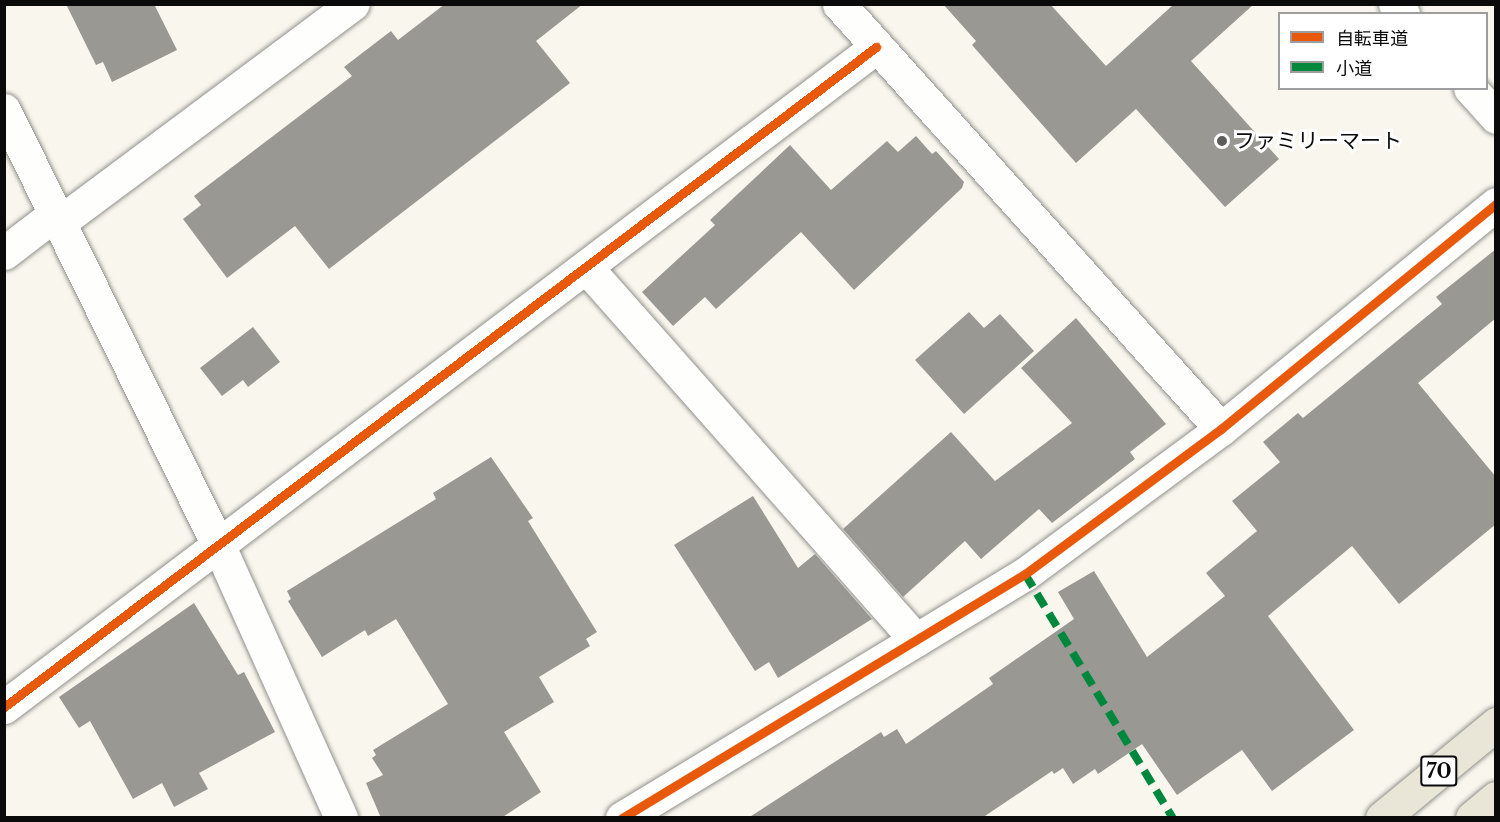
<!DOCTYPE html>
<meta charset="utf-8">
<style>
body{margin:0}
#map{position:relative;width:1500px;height:822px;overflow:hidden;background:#f8f6ed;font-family:"Libre Baskerville","Noto Sans JP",serif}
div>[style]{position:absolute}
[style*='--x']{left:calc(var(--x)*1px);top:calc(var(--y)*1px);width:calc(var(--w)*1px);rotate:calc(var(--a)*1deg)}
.building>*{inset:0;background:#9a9893}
.roads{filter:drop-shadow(0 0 2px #91908c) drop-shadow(0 0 2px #91908c)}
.minor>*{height:33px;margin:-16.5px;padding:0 16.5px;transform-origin:16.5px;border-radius:16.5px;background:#fefefc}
.major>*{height:33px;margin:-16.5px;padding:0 16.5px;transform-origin:16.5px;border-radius:16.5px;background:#e9e6d8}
.quiet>*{height:8px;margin-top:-4px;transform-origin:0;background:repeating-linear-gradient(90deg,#00873e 0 15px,transparent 0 23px)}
.cycleway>*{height:9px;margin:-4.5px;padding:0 4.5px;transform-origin:4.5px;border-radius:4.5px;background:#e8590c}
.dots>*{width:16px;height:16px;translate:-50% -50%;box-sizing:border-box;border:3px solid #fff;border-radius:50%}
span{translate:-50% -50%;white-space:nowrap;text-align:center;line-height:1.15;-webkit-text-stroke:6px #fff;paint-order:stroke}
.shield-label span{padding:2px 4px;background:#fff;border:2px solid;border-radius:4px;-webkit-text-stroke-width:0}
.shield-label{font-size:20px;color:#0a0a0a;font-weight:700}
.poi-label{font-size:21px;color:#0a0a0a}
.left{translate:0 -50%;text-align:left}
.frame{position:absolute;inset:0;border:6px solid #0a0a0a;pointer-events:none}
.legend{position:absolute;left:1278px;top:12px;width:210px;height:78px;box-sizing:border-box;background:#fff;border:2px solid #9d9d9d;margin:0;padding:8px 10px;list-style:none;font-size:18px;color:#0a0a0a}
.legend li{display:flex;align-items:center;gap:12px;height:30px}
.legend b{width:30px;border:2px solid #9d9d9d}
</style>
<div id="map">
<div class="building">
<div style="clip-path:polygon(66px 4px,154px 4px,177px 50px,112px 82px,103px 62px,96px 65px)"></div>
<div style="clip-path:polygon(445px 4px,583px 4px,536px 41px,570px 83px,329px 269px,295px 226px,227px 278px,183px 219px,201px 205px,194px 196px,352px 76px,344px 67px,391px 31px,398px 40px)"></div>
<div style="clip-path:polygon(943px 4px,1050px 4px,1106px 66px,1174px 4px,1254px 4px,1191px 61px,1279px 159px,1225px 207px,1136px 109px,1076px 163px,972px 45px,976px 41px)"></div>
<div style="clip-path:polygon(916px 136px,932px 154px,936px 151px,964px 182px,962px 188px,854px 290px,801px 232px,716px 309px,705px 297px,673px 326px,642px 292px,715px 225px,710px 220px,790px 145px,831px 190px,887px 141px,898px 152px)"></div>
<div style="clip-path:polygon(1496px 249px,1496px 318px,1418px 383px,1496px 477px,1496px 524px,1399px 604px,1352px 546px,1268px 616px,1354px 730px,1272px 791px,1242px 750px,1177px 795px,1142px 744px,1098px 774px,1095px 769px,1073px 784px,1063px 768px,1054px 774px,1052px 771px,982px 818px,748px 818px,881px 732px,884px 737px,897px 729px,906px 744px,993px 684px,989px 678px,1074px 619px,1058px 592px,1094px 571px,1147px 657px,1225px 596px,1206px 573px,1257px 531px,1232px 501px,1280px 462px,1263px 442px,1298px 413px,1303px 418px,1442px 304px,1436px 297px)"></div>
<div style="clip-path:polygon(969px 312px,984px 328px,1000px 314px,1034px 351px,964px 414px,915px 360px)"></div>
<div style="clip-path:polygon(1076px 318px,1166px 424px,1130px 452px,1135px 459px,1052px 523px,1039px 509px,981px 559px,965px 541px,903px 597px,843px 529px,951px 432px,995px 481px,1072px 423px,1021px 368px)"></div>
<div style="clip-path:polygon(253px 327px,280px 362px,248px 387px,243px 380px,222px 396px,200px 368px)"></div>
<div style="clip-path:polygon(491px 457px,533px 518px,528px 521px,597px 632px,586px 639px,590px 646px,539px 677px,554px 702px,504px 732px,541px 792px,501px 818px,381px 818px,366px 783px,383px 775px,372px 758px,376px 755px,373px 750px,448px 704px,396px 619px,368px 636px,365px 630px,322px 657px,288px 601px,291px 599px,287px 591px,436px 499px,433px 493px)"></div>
<div style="clip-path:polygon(753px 496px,798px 568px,815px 554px,872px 619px,778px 678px,769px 662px,755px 671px,674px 545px)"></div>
<div style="clip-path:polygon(194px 603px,238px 675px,244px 672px,275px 732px,199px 773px,208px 789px,174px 807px,162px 783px,133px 799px,90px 721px,79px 728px,59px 697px)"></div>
</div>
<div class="roads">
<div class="minor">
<div style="--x:839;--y:4;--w:571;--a:48.05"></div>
<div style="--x:1395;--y:4;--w:13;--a:51"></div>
<div style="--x:1470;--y:88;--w:39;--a:48"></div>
<div style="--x:4;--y:110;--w:486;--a:63.8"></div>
<div style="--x:219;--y:546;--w:298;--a:65.8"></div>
<div style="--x:60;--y:222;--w:365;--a:-36.7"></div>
<div style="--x:4;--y:253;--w:64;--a:-37.4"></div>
<div style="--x:586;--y:267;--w:498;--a:48.5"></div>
<div style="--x:4;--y:707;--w:1094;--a:-37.12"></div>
<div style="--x:622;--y:818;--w:471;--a:-31.2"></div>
<div style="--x:1025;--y:574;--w:244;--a:-36.5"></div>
<div style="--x:1221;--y:429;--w:355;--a:-39.3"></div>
</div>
<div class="major">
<div style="--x:1382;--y:818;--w:148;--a:-39.5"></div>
<div style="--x:1472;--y:818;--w:31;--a:-40"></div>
</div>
</div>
<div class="quiet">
<div style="--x:1025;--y:574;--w:285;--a:58.8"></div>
</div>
<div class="cycleway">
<div style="--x:4;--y:707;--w:1094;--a:-37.12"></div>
<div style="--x:622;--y:818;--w:471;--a:-31.2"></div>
<div style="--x:1025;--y:574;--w:244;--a:-36.5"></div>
<div style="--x:1221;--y:429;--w:355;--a:-39.3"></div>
</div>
<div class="dots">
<div style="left:1222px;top:141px;background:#5d5d59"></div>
</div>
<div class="shield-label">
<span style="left:1439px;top:771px">70</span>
</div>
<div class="poi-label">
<span class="left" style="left:1234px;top:141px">ファミリーマート</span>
</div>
<div class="frame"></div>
<ul class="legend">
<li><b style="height:8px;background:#e8590c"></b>自転車道</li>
<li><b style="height:8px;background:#00873e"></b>小道</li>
</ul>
</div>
